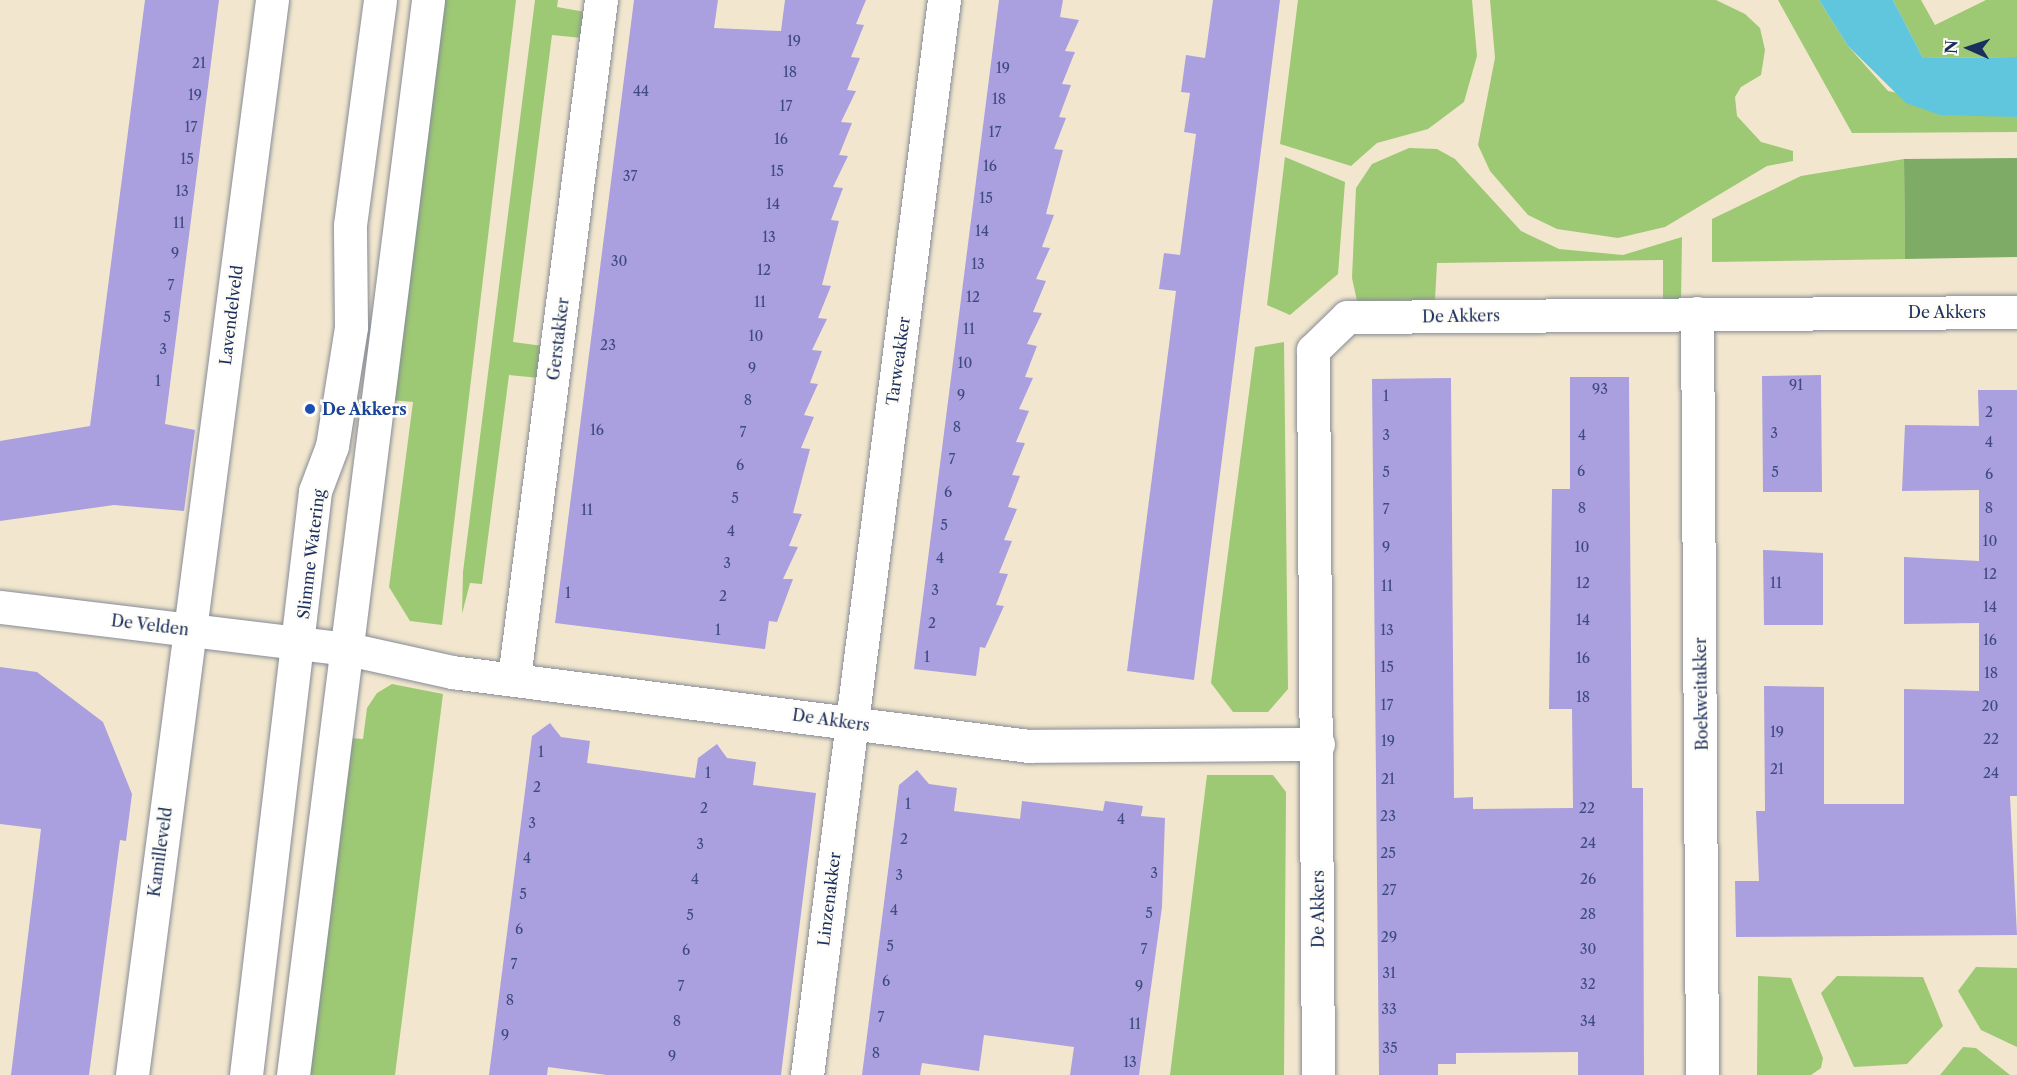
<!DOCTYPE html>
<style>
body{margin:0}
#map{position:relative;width:2017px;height:1075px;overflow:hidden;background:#f2e7ce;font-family:"Libre Caslon Text",serif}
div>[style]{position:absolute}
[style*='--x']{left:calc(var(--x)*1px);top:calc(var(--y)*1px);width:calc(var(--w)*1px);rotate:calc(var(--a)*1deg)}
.green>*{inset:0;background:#9dc874}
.forest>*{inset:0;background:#7eac66}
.water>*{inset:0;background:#60c6dd}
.building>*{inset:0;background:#aaa0df}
.roads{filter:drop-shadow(0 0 2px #868b96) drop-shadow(0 0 2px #868b96)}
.minor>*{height:33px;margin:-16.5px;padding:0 16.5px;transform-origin:16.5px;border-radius:16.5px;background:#fff}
.dots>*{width:16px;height:16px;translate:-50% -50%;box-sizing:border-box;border:3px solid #fdfcf7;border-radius:50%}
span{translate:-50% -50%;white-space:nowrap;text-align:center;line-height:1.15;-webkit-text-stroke:5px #fdfcf7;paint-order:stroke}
.number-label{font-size:14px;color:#3f4b7e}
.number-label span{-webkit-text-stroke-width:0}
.street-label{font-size:16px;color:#1b2f5e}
.transit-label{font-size:16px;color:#164399;font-weight:700}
.left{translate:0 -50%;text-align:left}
.north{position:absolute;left:1939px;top:18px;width:60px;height:60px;-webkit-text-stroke:4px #fdfcf7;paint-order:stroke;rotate:273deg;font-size:16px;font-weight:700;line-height:24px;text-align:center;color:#1b2f5e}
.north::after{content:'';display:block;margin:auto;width:21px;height:27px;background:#1b2f5e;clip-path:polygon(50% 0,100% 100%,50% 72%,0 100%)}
</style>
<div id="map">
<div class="green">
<div style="clip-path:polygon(441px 0,516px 0,442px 625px,410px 621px,389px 587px,413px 402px,390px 400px)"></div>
<div style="clip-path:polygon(535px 0,558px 0,557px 7px,585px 12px,582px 38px,552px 35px,513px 342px,543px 346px,539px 378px,509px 375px,482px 584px,470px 583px,462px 614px,463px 572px)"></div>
<div style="clip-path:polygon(1298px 0,1472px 0,1477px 56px,1464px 102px,1428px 129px,1377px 143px,1351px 166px,1280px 144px)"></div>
<div style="clip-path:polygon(1490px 0,1716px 0,1745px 14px,1760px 28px,1765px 50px,1761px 75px,1741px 87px,1735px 97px,1737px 116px,1761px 142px,1793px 151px,1793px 161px,1767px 166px,1665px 227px,1618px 238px,1557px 229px,1528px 215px,1490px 171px,1478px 145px,1495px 58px)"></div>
<div style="clip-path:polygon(1778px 0,1819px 0,1848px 46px,1888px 91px,2017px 117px,2017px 132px,1852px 133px)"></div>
<div style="clip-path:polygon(1893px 0,1921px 0,1935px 25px,1986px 0,2017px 0,2017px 57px,1923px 58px)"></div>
<div style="clip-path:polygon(1409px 148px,1437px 149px,1455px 159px,1521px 231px,1559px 249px,1623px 255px,1682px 237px,1681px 302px,1663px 302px,1663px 260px,1437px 263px,1435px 300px,1357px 301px,1352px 278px,1356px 188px,1372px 164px)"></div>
<div style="clip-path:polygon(1285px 157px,1345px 182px,1338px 274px,1290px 315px,1267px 305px)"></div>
<div style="clip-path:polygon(1904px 159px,1905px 259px,1712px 262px,1712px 219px,1801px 176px)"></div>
<div style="clip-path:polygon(1284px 342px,1288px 689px,1268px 712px,1233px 712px,1211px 683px,1255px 347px)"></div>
<div style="clip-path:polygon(392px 684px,443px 694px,395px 1075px,305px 1075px,350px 738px,363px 739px,367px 708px,377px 693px)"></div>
<div style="clip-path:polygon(1207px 775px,1273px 775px,1286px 792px,1284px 1075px,1170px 1075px)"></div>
<div style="clip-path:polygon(1976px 967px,2017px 968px,2017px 1047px,1981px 1030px,1958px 991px)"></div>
<div style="clip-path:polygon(1758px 976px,1791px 978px,1823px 1058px,1821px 1068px,1811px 1075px,1757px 1075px)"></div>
<div style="clip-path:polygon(1837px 976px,1923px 977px,1943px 1026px,1907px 1064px,1854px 1067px,1821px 993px)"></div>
<div style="clip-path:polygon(1963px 1047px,1976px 1048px,2010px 1075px,1940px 1075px)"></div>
</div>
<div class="forest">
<div style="clip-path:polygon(2017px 158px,2017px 257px,1905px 259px,1904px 159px)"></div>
</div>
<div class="water">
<div style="clip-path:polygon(1819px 0,1893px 0,1923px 58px,2017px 57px,2017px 117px,1940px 115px,1906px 103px,1848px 46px)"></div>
</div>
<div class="building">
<div style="clip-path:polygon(145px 0,219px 0,165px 424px,195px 430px,184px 511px,114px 505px,0 521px,0 441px,90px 426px)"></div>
<div style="clip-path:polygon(634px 0,718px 0,714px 28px,781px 31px,785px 0,866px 0,856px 24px,864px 25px,851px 57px,860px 58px,847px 90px,856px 91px,841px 122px,852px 123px,839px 155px,848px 156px,833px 187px,843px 188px,831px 220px,839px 221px,822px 285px,831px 286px,818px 318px,827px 319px,812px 350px,822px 351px,810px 383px,818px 384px,804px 415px,814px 417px,801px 448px,810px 449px,793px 513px,802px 514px,789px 546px,798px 547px,783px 579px,793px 579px,777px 622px,769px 621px,765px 649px,555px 623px)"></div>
<div style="clip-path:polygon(999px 0,1063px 0,1060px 17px,1079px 20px,1065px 51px,1075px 52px,1062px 84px,1071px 85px,1059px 117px,1066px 118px,1054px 149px,1063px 150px,1046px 214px,1054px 215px,1042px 247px,1050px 248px,1036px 279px,1046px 281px,1033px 312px,1042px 313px,1027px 344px,1037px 346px,1025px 377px,1033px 378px,1019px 409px,1029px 411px,1016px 442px,1025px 443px,1012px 475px,1020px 476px,1008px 507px,1017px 509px,1004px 540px,1012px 541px,999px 573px,1008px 574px,996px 605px,1004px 606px,985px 648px,980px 647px,976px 676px,914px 669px)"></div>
<div style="clip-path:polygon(1213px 0,1280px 0,1194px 680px,1127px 671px,1176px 291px,1159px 289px,1164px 253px,1180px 255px,1196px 134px,1184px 132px,1190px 93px,1181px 92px,1186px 55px,1205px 58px)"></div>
<div style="clip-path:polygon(1821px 375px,1822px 492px,1763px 492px,1762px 376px)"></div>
<div style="clip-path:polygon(1570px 377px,1629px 377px,1632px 788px,1643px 788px,1644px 1075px,1578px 1075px,1578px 1052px,1456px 1053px,1456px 1064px,1438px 1064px,1438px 1075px,1379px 1075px,1372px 379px,1451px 378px,1454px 798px,1473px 797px,1473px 809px,1573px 808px,1572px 709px,1549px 709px,1552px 489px,1570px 489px)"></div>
<div style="clip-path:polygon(1978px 390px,2017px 390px,2017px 796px,2010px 796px,2017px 935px,1736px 937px,1735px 881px,1759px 881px,1756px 811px,1765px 811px,1764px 686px,1824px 687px,1824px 804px,1904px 804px,1904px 689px,1979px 691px,1979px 623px,1904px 624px,1904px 557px,1979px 561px,1979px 490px,1902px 491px,1905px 425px,1979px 426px)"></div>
<div style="clip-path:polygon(1763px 550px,1823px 553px,1823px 625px,1764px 625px)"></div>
<div style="clip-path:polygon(0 667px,37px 672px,103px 722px,132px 794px,126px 841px,120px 840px,89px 1075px,11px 1075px,41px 829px,0 824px)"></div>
<div style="clip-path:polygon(550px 723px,561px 737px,590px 741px,587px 763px,695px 778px,698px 758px,717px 744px,727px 758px,756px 762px,753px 785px,816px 793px,781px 1075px,607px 1075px,548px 1067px,547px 1075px,489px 1075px,532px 736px)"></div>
<div style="clip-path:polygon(917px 770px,929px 784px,957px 788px,954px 811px,1020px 819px,1022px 801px,1103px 811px,1105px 801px,1143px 806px,1141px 816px,1165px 818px,1162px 907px,1139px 1075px,1070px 1075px,1074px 1047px,984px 1035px,979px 1071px,922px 1063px,920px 1075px,862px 1075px,899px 785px)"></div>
</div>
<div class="roads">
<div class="minor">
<div style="--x:1697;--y:313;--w:762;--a:89.62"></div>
<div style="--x:0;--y:607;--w:351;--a:6.9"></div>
<div style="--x:348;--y:649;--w:107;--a:12.5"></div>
<div style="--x:452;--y:672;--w:582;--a:7.31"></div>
<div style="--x:1029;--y:746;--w:289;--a:-0.4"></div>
<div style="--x:514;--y:678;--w:684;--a:-82.69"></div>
<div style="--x:132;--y:1075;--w:1084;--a:-82.58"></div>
<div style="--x:246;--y:1075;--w:588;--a:-83.26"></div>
<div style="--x:315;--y:491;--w:48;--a:-69.3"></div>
<div style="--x:332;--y:446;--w:121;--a:-80.9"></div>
<div style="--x:351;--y:327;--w:102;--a:-90.6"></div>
<div style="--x:350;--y:225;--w:227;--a:-82.4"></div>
<div style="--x:293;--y:1075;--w:1083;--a:-82.84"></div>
<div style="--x:807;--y:1075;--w:1084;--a:-82.74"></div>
<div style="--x:1318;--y:1075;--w:725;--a:-90.4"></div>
<div style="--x:1313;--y:350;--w:47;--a:-44.1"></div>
<div style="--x:1347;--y:317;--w:670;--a:-0.43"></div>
</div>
</div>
<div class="dots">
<div style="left:310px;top:409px;background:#1a4fb4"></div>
</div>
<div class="number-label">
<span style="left:794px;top:41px">19</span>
<span style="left:199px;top:63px">21</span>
<span style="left:1003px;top:68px">19</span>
<span style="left:790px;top:72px">18</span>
<span style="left:641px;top:91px">44</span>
<span style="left:195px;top:95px">19</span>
<span style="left:999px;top:99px">18</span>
<span style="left:786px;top:106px">17</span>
<span style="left:191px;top:127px">17</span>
<span style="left:995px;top:132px">17</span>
<span style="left:781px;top:139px">16</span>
<span style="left:187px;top:159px">15</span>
<span style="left:990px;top:166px">16</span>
<span style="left:777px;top:171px">15</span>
<span style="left:630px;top:176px">37</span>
<span style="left:182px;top:191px">13</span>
<span style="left:986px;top:198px">15</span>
<span style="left:773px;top:204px">14</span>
<span style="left:179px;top:223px">11</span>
<span style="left:982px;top:231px">14</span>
<span style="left:769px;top:237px">13</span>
<span style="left:175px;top:253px">9</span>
<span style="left:619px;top:261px">30</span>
<span style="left:978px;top:264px">13</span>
<span style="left:764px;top:270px">12</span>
<span style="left:171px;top:285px">7</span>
<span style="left:973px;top:297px">12</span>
<span style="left:760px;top:302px">11</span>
<span style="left:167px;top:317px">5</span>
<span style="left:969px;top:329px">11</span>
<span style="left:756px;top:336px">10</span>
<span style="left:608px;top:345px">23</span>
<span style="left:163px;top:349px">3</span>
<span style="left:965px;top:363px">10</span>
<span style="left:752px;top:368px">9</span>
<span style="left:158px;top:381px">1</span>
<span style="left:1796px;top:385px">91</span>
<span style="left:1600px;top:389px">93</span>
<span style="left:961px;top:395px">9</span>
<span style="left:1386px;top:396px">1</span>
<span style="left:748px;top:400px">8</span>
<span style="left:1989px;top:412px">2</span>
<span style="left:957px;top:427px">8</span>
<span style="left:597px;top:430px">16</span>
<span style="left:743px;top:432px">7</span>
<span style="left:1774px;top:433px">3</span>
<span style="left:1386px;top:435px">3</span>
<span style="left:1582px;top:435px">4</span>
<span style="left:1989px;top:442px">4</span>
<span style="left:952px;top:459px">7</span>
<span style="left:740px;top:465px">6</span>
<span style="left:1581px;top:471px">6</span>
<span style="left:1386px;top:472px">5</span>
<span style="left:1775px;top:472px">5</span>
<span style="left:1989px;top:474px">6</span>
<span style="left:948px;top:492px">6</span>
<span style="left:735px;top:498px">5</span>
<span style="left:1582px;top:508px">8</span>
<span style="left:1989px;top:508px">8</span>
<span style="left:1386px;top:509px">7</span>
<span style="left:587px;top:510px">11</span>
<span style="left:944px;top:525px">5</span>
<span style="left:731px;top:531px">4</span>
<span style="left:1990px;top:541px">10</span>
<span style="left:1386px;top:547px">9</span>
<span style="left:1582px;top:547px">10</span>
<span style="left:940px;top:558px">4</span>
<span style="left:727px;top:563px">3</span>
<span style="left:1990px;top:574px">12</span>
<span style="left:1583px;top:583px">12</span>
<span style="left:1776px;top:583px">11</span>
<span style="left:1387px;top:586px">11</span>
<span style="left:935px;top:590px">3</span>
<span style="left:568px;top:593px">1</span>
<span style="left:723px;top:596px">2</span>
<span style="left:1990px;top:607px">14</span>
<span style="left:1583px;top:620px">14</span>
<span style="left:932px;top:623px">2</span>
<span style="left:718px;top:630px">1</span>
<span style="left:1387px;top:630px">13</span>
<span style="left:1990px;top:640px">16</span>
<span style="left:927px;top:657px">1</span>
<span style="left:1583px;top:658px">16</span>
<span style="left:1387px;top:667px">15</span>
<span style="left:1991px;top:673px">18</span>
<span style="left:1583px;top:697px">18</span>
<span style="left:1387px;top:705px">17</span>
<span style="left:1990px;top:706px">20</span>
<span style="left:1777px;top:732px">19</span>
<span style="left:1991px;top:739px">22</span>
<span style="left:1388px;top:741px">19</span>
<span style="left:541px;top:752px">1</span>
<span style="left:1777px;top:769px">21</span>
<span style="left:708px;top:773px">1</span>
<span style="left:1991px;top:773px">24</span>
<span style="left:1388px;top:779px">21</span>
<span style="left:537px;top:787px">2</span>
<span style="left:908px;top:804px">1</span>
<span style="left:704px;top:808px">2</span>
<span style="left:1587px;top:808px">22</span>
<span style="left:1388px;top:816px">23</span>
<span style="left:1121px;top:819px">4</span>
<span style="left:532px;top:823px">3</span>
<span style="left:904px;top:839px">2</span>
<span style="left:1588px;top:843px">24</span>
<span style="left:700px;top:844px">3</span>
<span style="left:1388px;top:853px">25</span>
<span style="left:527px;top:858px">4</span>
<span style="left:1154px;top:873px">3</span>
<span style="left:899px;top:875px">3</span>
<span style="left:695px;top:879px">4</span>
<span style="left:1588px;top:879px">26</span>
<span style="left:1389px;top:890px">27</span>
<span style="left:523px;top:894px">5</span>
<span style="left:894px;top:910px">4</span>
<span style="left:1149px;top:913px">5</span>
<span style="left:1588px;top:914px">28</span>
<span style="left:690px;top:915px">5</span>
<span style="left:519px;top:929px">6</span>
<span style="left:1389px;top:937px">29</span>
<span style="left:890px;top:946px">5</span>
<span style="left:1144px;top:949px">7</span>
<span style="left:1588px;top:949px">30</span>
<span style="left:686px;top:950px">6</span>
<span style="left:514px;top:964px">7</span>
<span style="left:1389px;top:973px">31</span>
<span style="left:886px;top:981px">6</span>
<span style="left:1588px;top:984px">32</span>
<span style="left:681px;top:986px">7</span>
<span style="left:1139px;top:986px">9</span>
<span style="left:510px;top:1000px">8</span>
<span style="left:1389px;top:1009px">33</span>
<span style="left:881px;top:1017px">7</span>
<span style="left:677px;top:1021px">8</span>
<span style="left:1588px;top:1021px">34</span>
<span style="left:1135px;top:1024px">11</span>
<span style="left:505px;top:1035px">9</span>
<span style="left:1390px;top:1048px">35</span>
<span style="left:876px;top:1053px">8</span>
<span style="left:672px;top:1056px">9</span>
<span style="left:1130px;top:1062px">13</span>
</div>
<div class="street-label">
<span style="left:1947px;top:312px">De Akkers</span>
<span style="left:231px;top:315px;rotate:-83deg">Lavendelveld</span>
<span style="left:1461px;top:316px;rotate:-1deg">De Akkers</span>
<span style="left:558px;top:339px;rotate:-83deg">Gerstakker</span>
<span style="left:898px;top:361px;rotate:-82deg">Tarweakker</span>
<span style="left:311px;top:554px;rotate:-83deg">Slimme Watering</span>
<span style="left:150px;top:625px;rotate:7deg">De Velden</span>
<span style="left:1701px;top:694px;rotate:-91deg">Boekweitakker</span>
<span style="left:831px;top:720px;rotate:8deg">De Akkers</span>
<span style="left:160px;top:852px;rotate:-82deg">Kamilleveld</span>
<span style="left:829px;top:899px;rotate:-83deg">Linzenakker</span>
<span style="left:1318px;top:909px;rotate:-90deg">De Akkers</span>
</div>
<div class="transit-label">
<span class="left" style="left:322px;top:409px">De Akkers</span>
</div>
<div class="north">N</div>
</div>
